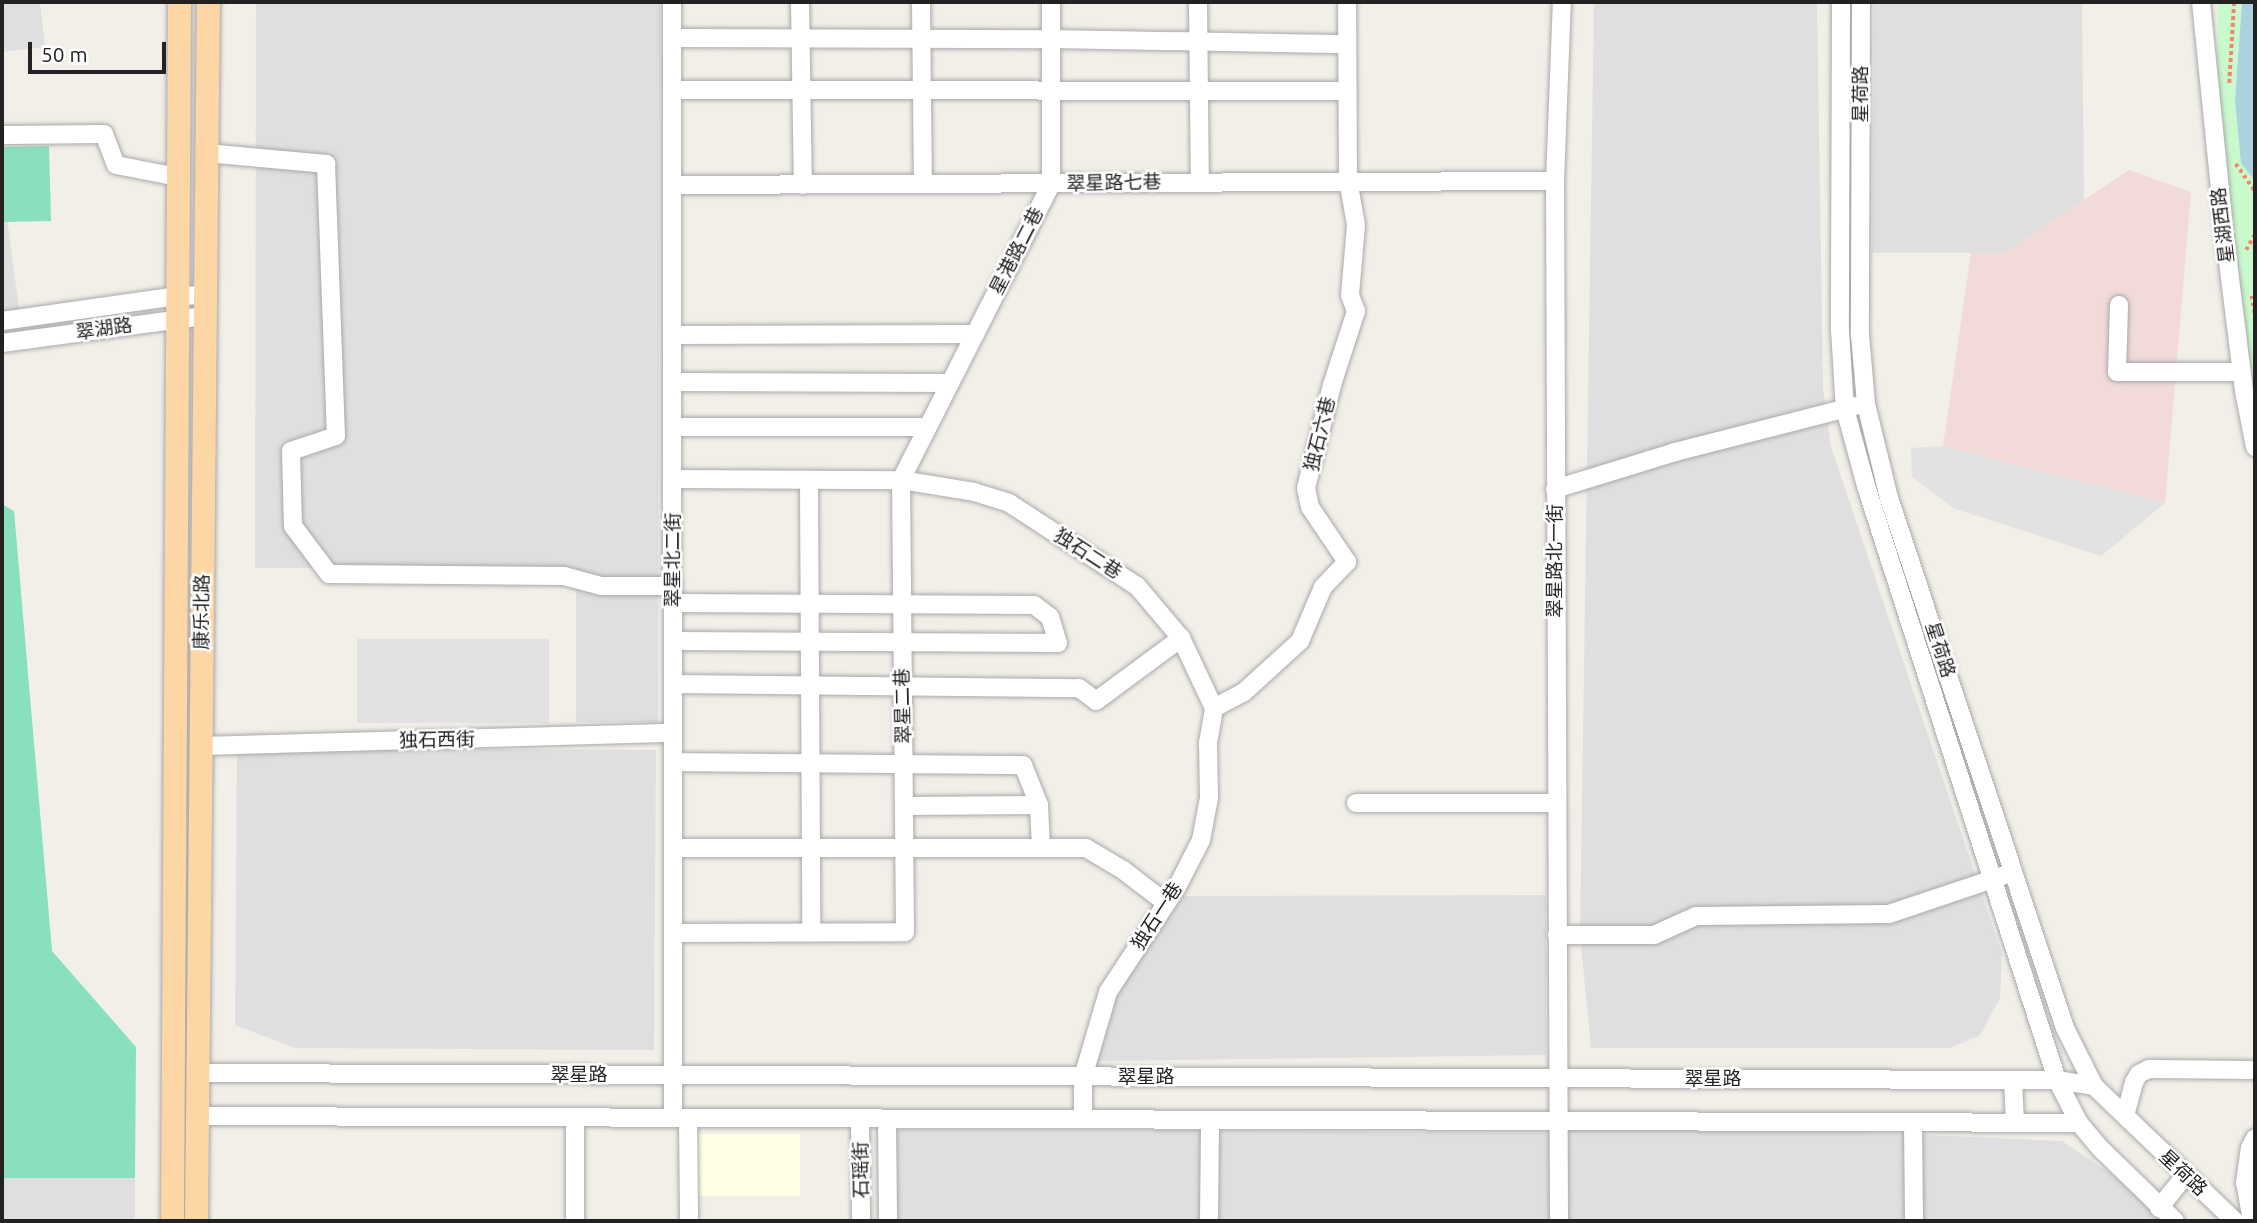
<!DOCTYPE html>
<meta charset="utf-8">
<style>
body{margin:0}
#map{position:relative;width:2257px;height:1223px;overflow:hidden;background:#f2efe9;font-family:Ubuntu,"Noto Sans SC",sans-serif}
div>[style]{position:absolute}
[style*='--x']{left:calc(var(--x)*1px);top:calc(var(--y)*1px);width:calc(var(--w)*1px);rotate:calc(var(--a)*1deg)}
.residential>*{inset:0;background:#e0dfdf}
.commercial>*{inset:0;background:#f2dad9}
.education>*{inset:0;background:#ffffe5}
.park>*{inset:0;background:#c8facc}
.pitch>*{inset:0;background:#88e0be}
.parking>*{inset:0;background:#e2e2e2}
.water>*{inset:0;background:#aad3df}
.path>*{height:3.5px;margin-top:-1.75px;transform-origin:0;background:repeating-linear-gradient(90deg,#fa8072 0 3.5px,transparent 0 7px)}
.roads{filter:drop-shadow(0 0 2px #a9a9a9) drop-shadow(0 0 2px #a9a9a9)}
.minor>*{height:18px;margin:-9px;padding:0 9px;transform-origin:9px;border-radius:9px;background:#fff}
.major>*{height:23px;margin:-11.5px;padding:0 11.5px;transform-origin:11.5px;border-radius:11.5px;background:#fcd6a4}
span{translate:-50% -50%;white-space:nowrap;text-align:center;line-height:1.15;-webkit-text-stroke:5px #fff;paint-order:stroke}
.street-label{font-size:19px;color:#222}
.frame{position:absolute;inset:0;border:4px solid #222;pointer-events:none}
.scale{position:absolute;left:28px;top:42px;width:138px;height:32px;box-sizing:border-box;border:4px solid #222;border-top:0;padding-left:9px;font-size:21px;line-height:24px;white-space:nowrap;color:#222;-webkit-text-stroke:5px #fff;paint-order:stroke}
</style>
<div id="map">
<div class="residential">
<div style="clip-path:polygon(2px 2px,40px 2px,45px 47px,2px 52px)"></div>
<div style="clip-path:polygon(256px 2px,660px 2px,658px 722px,576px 722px,576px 568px,255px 568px)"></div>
<div style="clip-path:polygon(1594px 2px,1817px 4px,1823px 387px,1831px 447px,2002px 954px,2000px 998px,1980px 1035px,1950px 1048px,1591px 1048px,1580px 935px)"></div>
<div style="clip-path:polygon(1874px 2px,2082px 2px,2084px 200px,2004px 253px,1872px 253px)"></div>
<div style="clip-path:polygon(2px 179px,20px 317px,2px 319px)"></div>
<div style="clip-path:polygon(237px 748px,656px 750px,654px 1050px,295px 1048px,235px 1025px)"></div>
<div style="clip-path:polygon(1546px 895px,1546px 1055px,1098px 1061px,1118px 991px,1184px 896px)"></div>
<div style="clip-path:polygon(1558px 1119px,2062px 1141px,2150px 1200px,2174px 1221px,1559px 1221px)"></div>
<div style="clip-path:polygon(887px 1130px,1206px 1130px,1206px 1221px,887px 1221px)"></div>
<div style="clip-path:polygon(1217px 1131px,1552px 1133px,1552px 1221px,1216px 1221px)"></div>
<div style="clip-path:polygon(2px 1178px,135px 1178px,135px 1221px,2px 1221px)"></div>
</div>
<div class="commercial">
<div style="clip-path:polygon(2129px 170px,2191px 192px,2165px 503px,1943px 446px,1971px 253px,2004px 253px)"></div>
</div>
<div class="education">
<div style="clip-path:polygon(693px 1134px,800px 1134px,800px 1196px,693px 1196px)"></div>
</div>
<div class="park">
<div style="clip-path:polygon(2218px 2px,2242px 2px,2235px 100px,2241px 162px,2255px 181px,2255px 385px,2224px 230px,2217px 174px)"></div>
</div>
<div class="pitch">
<div style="clip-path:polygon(49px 146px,51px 221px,4px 222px,2px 147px)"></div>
<div style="clip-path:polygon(2px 504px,14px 511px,52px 951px,136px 1047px,135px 1178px,2px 1178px)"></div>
</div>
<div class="parking">
<div style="clip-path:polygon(1943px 446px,2165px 503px,2101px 556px,1953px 508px,1912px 477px,1911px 448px)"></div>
<div style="clip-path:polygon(357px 639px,549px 639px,549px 723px,357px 723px)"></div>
</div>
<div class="water">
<div style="clip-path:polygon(2242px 2px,2255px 2px,2255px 181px,2241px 163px,2235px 100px)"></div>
</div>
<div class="path">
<div style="--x:2229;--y:83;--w:81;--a:-86.5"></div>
<div style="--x:2236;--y:164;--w:33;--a:55"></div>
<div style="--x:2246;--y:250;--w:18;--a:-61"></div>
<div style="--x:2252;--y:296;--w:18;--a:81"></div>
</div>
<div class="roads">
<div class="minor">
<div style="--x:672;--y:2;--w:1116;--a:89.95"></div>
<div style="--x:800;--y:2;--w:183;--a:89.1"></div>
<div style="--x:921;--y:2;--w:182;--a:89.4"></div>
<div style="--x:1198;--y:2;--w:180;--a:89.4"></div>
<div style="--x:1841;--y:2;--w:328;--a:90.2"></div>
<div style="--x:1840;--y:330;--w:79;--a:86.4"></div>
<div style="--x:1845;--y:409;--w:80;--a:74.7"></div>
<div style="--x:1866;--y:486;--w:624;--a:72.17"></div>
<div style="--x:2057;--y:1080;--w:48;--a:62.9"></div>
<div style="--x:2079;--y:1123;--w:34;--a:50"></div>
<div style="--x:2101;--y:1149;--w:103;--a:44.2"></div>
<div style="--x:1861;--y:2;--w:333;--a:90.2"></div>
<div style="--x:1860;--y:335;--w:69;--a:85"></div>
<div style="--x:1866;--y:404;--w:97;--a:76.3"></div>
<div style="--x:1889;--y:498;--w:558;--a:71.63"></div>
<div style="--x:2065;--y:1028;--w:65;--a:63.4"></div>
<div style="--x:2094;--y:1086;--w:195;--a:43.8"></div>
<div style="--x:2201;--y:2;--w:229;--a:84.2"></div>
<div style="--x:2224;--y:230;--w:162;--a:82.9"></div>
<div style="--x:2244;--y:391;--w:57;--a:78.9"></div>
<div style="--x:672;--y:38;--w:379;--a:0.2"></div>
<div style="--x:1051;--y:39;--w:296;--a:1"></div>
<div style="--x:672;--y:90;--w:675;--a:0.08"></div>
<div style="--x:5;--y:135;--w:99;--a:-0.6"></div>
<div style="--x:104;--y:134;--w:33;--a:69"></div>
<div style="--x:116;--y:165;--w:63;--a:11"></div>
<div style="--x:206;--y:153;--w:121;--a:5.2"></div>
<div style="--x:326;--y:164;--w:272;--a:87.9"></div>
<div style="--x:336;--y:436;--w:47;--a:161.6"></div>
<div style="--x:291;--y:451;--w:75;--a:88.5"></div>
<div style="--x:293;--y:526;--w:60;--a:53.1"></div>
<div style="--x:329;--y:574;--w:235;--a:0.5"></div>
<div style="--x:564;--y:576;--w:38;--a:15"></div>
<div style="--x:601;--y:586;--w:72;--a:0"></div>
<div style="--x:672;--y:185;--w:883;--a:-0.26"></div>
<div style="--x:2119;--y:305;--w:67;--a:91.7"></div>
<div style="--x:2117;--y:372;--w:124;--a:0"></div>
<div style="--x:2;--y:321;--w:178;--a:-8.1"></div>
<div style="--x:178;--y:296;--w:27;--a:-2"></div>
<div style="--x:673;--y:335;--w:302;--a:-0.2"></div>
<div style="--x:2;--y:343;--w:205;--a:-7.6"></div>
<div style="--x:673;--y:382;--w:277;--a:0.2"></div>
<div style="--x:673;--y:427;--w:254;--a:0"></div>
<div style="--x:673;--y:479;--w:228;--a:0.3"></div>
<div style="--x:901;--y:480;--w:74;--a:9.3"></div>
<div style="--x:974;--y:492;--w:37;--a:17"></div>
<div style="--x:1009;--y:503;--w:153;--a:33"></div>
<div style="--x:1137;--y:586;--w:68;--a:49.8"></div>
<div style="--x:1181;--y:638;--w:77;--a:64.8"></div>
<div style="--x:809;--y:480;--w:452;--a:89.7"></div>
<div style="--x:1555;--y:489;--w:126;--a:-17.1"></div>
<div style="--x:1675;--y:452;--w:186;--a:-14.3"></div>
<div style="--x:673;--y:603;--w:361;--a:0.3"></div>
<div style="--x:1034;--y:605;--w:20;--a:37"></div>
<div style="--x:1050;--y:617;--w:27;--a:73"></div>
<div style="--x:1058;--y:643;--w:385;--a:-179.7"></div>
<div style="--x:673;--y:684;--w:406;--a:0.6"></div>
<div style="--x:1079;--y:688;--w:21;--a:37"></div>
<div style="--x:1096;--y:701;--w:106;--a:-36.5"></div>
<div style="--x:1214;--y:708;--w:34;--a:-28"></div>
<div style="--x:1244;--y:692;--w:76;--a:-42.3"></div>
<div style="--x:1300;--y:641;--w:59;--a:-66.9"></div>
<div style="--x:1323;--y:587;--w:35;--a:-46"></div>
<div style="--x:1347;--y:562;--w:66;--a:-123.9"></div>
<div style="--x:1310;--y:507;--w:19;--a:-102"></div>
<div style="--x:1306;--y:488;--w:106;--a:-75.8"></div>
<div style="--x:1332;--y:385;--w:78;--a:-72"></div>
<div style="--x:1356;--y:311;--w:17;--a:-111"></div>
<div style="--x:1350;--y:295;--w:70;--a:-85.1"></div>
<div style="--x:1356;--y:225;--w:46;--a:-100.1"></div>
<div style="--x:1348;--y:180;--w:178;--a:-90.3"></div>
<div style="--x:201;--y:746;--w:472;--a:-1.6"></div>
<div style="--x:673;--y:762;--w:350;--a:0.5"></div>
<div style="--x:1023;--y:765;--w:43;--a:68.2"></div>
<div style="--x:1039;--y:805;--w:43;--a:87.3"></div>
<div style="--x:1356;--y:803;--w:200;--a:0"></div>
<div style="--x:904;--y:806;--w:135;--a:-0.4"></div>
<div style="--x:673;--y:848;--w:413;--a:0"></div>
<div style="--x:1086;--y:848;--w:43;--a:30.7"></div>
<div style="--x:1123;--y:870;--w:54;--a:37.5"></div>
<div style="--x:673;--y:933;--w:232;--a:-0.2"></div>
<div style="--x:905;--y:932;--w:452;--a:-90.5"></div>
<div style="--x:901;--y:480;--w:332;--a:-63.1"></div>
<div style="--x:1051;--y:184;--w:182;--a:-90"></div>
<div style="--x:1557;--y:935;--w:97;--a:0"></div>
<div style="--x:1654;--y:935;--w:46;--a:-24.3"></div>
<div style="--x:1696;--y:916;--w:193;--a:-0.6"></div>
<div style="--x:1889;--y:914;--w:122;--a:-18.6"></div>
<div style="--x:197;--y:1073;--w:1860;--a:0.22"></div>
<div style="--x:2057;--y:1080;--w:37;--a:9"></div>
<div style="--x:2013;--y:1080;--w:43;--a:87.3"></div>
<div style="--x:197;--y:1116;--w:1882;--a:0.21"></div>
<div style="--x:2125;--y:1116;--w:35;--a:-75"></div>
<div style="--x:2134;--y:1082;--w:9;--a:-58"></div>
<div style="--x:2139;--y:1074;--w:11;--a:-27"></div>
<div style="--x:2149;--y:1069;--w:106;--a:0.5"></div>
<div style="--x:575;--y:1118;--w:103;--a:90"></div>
<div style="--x:688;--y:1118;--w:103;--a:89.4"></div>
<div style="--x:860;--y:1119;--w:102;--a:89.4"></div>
<div style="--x:887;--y:1119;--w:102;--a:89.4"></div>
<div style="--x:1083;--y:1119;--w:42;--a:-90"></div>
<div style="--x:1083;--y:1077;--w:89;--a:-73.6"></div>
<div style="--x:1108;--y:992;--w:126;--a:-56.7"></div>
<div style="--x:1177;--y:887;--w:53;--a:-62.9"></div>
<div style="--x:1201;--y:840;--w:43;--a:-79.2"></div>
<div style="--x:1209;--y:798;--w:55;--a:-91"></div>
<div style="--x:1208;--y:743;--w:36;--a:-80"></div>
<div style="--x:1913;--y:1122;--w:99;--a:89.4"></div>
<div style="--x:2159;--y:1208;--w:41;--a:-50.9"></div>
<div style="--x:1209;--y:1221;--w:101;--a:-89.4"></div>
<div style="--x:1559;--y:1221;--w:1040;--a:-90.22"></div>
<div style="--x:1555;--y:181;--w:179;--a:-87.8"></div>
<div style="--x:2252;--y:1221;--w:39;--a:-100"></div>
<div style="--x:2245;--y:1183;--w:35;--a:-82"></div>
<div style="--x:2250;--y:1148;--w:11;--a:-63"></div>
</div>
<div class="major">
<div style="--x:172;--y:1221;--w:1219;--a:-89.67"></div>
<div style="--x:196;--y:1221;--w:1219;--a:-89.44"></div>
</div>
</div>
<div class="street-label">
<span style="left:1861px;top:94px;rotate:-90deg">星荷路</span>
<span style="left:1114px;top:183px;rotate:-1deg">翠星路七巷</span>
<span style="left:2223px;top:225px;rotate:-97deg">星湖西路</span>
<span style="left:1017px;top:251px;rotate:-63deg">星港路二巷</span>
<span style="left:104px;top:329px;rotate:-8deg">翠湖路</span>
<span style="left:1320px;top:434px;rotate:-76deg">独石六巷</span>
<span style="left:1088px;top:554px;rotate:33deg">独石二巷</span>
<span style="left:673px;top:560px;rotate:-90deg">翠星北二街</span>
<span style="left:1555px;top:561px;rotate:-90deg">翠星路北一街</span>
<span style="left:202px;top:612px;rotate:-89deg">康乐北路</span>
<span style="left:1940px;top:650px;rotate:72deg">星荷路</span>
<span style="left:903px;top:706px;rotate:-91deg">翠星二巷</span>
<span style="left:437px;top:740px;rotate:-1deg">独石西街</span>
<span style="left:1157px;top:916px;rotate:-57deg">独石一巷</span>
<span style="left:579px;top:1075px">翠星路</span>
<span style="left:1146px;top:1077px">翠星路</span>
<span style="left:1713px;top:1079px">翠星路</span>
<span style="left:861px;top:1170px;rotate:-91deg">石瑶街</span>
<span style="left:2183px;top:1173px;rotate:43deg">星荷路</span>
</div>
<div class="frame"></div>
<div class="scale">50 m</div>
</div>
